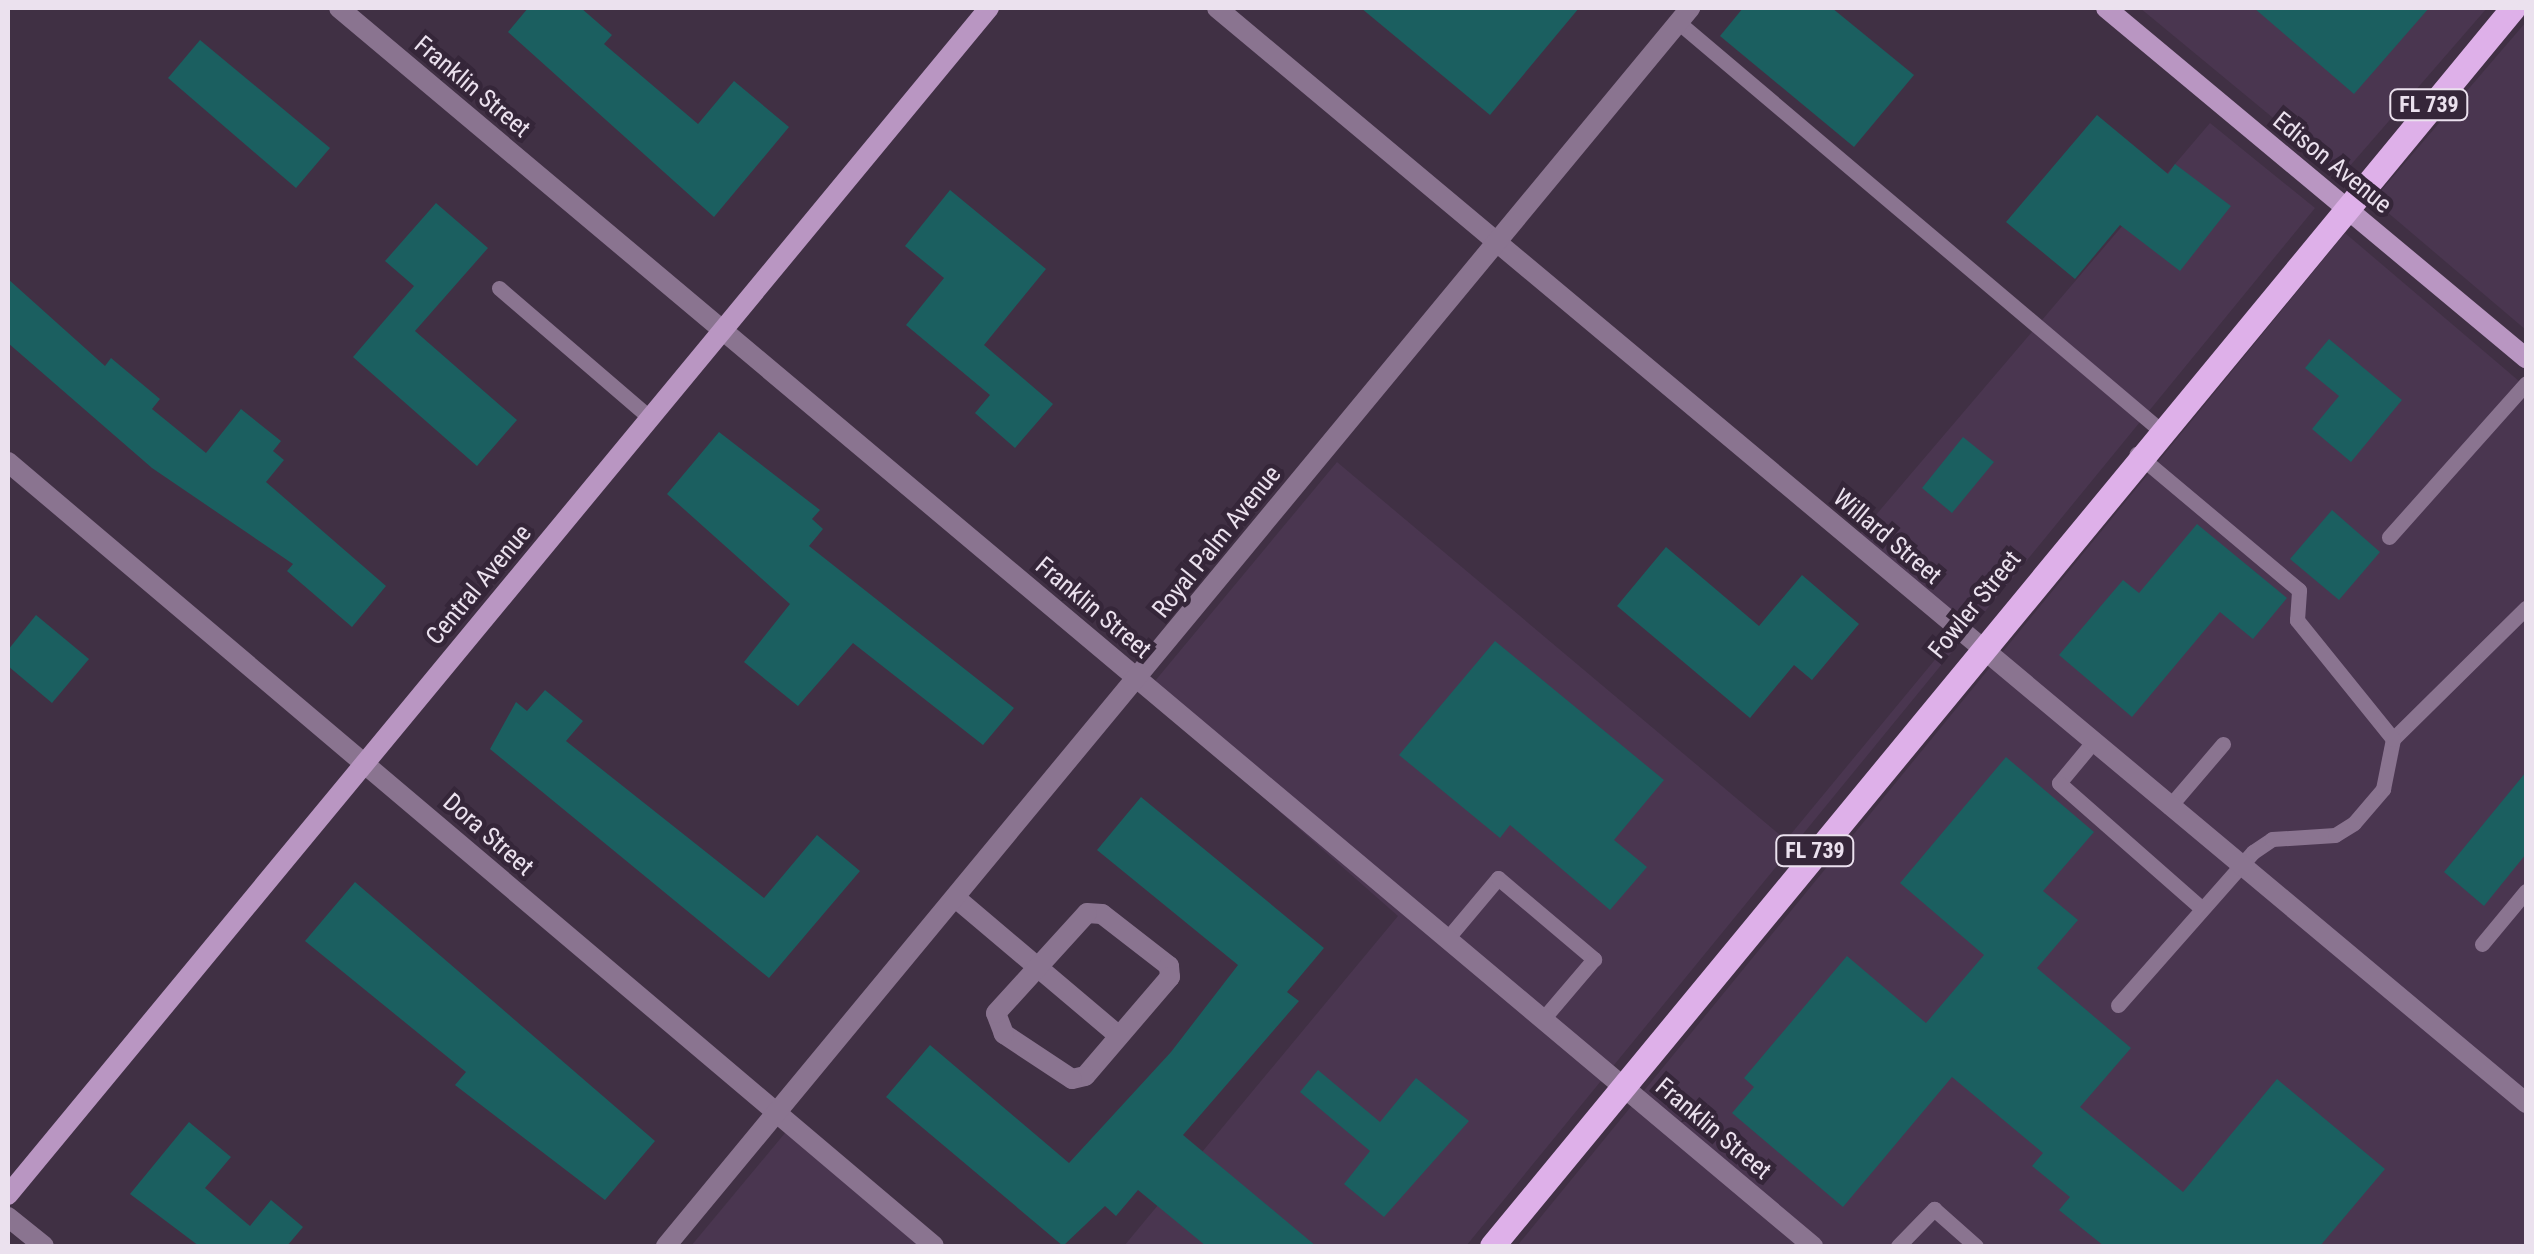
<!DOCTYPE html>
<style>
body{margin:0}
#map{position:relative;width:2534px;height:1254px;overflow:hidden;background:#403044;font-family:"Roboto Condensed",sans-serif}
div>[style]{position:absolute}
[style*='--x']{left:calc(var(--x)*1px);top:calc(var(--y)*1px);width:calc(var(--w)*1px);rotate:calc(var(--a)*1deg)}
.built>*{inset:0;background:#4a3650}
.building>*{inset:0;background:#1b5f60}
.lane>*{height:15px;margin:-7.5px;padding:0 7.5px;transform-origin:7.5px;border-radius:7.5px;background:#8a7490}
.street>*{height:20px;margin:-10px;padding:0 10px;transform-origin:10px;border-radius:10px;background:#8a7490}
.secondary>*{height:20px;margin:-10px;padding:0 10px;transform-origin:10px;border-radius:10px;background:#b996c2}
.primary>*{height:25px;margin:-12.5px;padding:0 12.5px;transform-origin:12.5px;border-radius:12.5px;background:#deb0e9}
span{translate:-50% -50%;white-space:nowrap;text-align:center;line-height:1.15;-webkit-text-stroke:9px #352639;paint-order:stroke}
.shield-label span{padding:2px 8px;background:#352639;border:2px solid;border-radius:8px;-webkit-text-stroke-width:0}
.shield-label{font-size:22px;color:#ebe1ee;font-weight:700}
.street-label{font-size:25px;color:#ebe1ee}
.frame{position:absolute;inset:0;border:10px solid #ebe1ee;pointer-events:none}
</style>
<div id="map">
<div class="built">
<div style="clip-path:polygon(2140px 8px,2487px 8px,2342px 175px)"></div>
<div style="clip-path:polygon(2526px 22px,2526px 330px,2373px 200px)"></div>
<div style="clip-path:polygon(2210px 123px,2315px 208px,1466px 1246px,1124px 1246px,1398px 916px,1145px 693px,1337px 462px,1786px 840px,1957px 633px,1852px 543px)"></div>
<div style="clip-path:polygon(2345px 233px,2526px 387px,2526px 1246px,1517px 1246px)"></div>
<div style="clip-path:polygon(790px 1127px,929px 1246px,691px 1246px)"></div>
</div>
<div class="building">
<div style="clip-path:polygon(528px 8px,581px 8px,612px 35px,604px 44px,698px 124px,734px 81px,789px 127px,714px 217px,508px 32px)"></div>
<div style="clip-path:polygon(1361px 8px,1579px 8px,1490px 115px)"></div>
<div style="clip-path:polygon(1743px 8px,1832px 8px,1914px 75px,1854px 147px,1720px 36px)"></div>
<div style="clip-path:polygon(2254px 8px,2429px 8px,2354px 94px)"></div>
<div style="clip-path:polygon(200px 40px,330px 148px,296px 188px,168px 78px)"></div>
<div style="clip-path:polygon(2097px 115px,2168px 174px,2175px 164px,2231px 206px,2180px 271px,2120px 225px,2075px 279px,2006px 222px)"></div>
<div style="clip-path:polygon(950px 190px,1046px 269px,984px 345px,1053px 404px,1015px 448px,975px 413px,990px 395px,906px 325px,944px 278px,905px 246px)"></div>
<div style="clip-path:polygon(436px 203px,488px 248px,415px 331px,517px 420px,477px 466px,353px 357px,414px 286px,385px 261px)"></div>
<div style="clip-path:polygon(8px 279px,105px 366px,111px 358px,160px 399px,152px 409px,206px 453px,241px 409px,281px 441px,273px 451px,284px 460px,266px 482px,386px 586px,352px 627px,287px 571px,293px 564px,152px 468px,8px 343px)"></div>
<div style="clip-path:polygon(2329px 339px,2402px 400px,2351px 462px,2312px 429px,2339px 396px,2305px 368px)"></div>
<div style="clip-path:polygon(719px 432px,820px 510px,812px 519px,823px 529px,809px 546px,1014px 708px,983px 745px,853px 643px,798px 706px,744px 662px,790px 604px,667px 494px)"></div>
<div style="clip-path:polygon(1963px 437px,1994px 462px,1952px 513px,1922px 488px)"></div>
<div style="clip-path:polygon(2332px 510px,2380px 552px,2339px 600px,2290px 559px)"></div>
<div style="clip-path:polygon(2197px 524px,2287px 598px,2253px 639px,2220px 612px,2132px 717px,2059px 655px,2123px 580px,2139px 593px)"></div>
<div style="clip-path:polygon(1666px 547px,1759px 626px,1802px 575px,1859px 624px,1812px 680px,1794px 665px,1750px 718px,1617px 606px)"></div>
<div style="clip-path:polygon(36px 615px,89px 659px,52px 703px,8px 666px,8px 650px)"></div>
<div style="clip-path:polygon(1495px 641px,1664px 780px,1614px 840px,1647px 867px,1610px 910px,1510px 825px,1500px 838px,1399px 755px)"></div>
<div style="clip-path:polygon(545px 690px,583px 721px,566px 741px,764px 898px,817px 835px,860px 871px,769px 978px,490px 749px,516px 702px,527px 711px)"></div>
<div style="clip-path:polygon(2006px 757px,2094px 832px,2043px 891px,2078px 920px,2037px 968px,2131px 1048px,2080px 1107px,2183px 1192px,2277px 1079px,2385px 1169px,2320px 1246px,2104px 1246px,2059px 1210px,2070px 1197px,2032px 1166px,2043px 1153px,1952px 1077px,1843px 1207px,1732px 1113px,1754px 1087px,1744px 1078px,1847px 956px,1926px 1023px,1984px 955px,1900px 883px)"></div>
<div style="clip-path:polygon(2526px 772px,2526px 854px,2484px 906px,2444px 872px)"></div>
<div style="clip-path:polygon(1141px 797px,1324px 948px,1287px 992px,1299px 1001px,1183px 1135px,1316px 1246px,1206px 1246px,1138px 1190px,1116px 1216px,1105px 1206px,1063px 1246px,886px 1097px,930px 1045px,1069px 1163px,1171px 1052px,1238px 965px,1097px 850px)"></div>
<div style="clip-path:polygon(355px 882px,655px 1141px,605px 1200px,455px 1085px,466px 1072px,305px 941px)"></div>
<div style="clip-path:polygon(1318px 1070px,1380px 1122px,1416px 1078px,1469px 1121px,1384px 1217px,1344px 1184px,1370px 1151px,1300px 1092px)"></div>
<div style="clip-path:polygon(189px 1122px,231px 1157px,205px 1188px,250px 1226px,271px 1200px,303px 1227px,287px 1246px,199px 1246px,130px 1194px)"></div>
</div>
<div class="lane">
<div style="--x:1678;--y:22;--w:630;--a:40.24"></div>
<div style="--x:499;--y:288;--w:199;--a:40.7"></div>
<div style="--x:2389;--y:537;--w:206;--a:-48.3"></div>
<div style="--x:2393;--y:739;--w:187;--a:-44.6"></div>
<div style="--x:2093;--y:742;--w:53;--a:129.7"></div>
<div style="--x:2059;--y:783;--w:186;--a:41.3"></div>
<div style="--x:2169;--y:807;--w:83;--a:-49.4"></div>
<div style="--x:1446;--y:940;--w:81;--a:-50"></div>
<div style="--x:1498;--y:878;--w:126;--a:40.2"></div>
<div style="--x:1594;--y:959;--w:80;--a:130.4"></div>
<div style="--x:2482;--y:944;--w:69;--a:-50.3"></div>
<div style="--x:2118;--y:1005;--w:204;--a:-48.6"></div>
<div style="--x:2253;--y:852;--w:23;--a:-34"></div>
<div style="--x:2272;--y:839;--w:63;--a:-3.6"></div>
<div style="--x:2335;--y:835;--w:22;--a:-32"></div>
<div style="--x:2354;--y:823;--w:45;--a:-49.5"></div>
<div style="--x:2383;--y:789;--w:51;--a:-78.7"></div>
<div style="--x:2393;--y:739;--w:153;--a:-128.9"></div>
<div style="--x:2297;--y:620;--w:30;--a:-86"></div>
<div style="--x:2299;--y:590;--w:212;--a:-140"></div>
<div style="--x:1898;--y:1246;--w:52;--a:-45.8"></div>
<div style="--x:1934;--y:1209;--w:56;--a:41.4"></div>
</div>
<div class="street">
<div style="--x:339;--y:8;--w:1925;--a:40.03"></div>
<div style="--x:1217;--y:8;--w:1707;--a:39.91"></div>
<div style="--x:8;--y:462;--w:1213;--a:40.25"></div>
<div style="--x:957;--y:899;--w:212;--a:40.2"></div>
<div style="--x:1087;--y:913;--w:15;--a:4"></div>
<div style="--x:1102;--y:914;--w:85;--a:37.8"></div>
<div style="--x:1169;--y:966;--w:11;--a:85"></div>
<div style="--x:1170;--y:977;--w:130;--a:130.6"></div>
<div style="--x:1085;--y:1076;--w:13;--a:167"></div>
<div style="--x:1072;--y:1079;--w:82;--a:-146.5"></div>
<div style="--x:1004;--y:1034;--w:22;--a:-111"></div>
<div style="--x:996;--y:1013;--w:135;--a:-47.7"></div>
<div style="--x:8;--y:1217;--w:46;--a:38.9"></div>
<div style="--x:666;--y:1246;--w:1607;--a:-50.4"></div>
</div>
<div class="secondary">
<div style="--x:2106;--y:8;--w:547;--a:39.81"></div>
<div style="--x:8;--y:1195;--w:1540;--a:-50.43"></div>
</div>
<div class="primary">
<div style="--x:1492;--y:1246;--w:1605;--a:-50.49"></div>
</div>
<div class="shield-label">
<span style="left:2429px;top:105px">FL 739</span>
<span style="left:1815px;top:851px">FL 739</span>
</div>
<div class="street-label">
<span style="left:472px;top:87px;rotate:40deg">Franklin Street</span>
<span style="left:2332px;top:163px;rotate:39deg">Edison Avenue</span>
<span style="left:1887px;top:537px;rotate:40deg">Willard Street</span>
<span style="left:1217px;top:542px;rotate:-51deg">Royal Palm Avenue</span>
<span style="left:479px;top:585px;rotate:-50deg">Central Avenue</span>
<span style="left:1975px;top:605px;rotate:-51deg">Fowler Street</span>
<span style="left:1093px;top:608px;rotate:40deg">Franklin Street</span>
<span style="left:488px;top:835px;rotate:41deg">Dora Street</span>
<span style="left:1713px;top:1129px;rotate:40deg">Franklin Street</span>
</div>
<div class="frame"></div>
</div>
